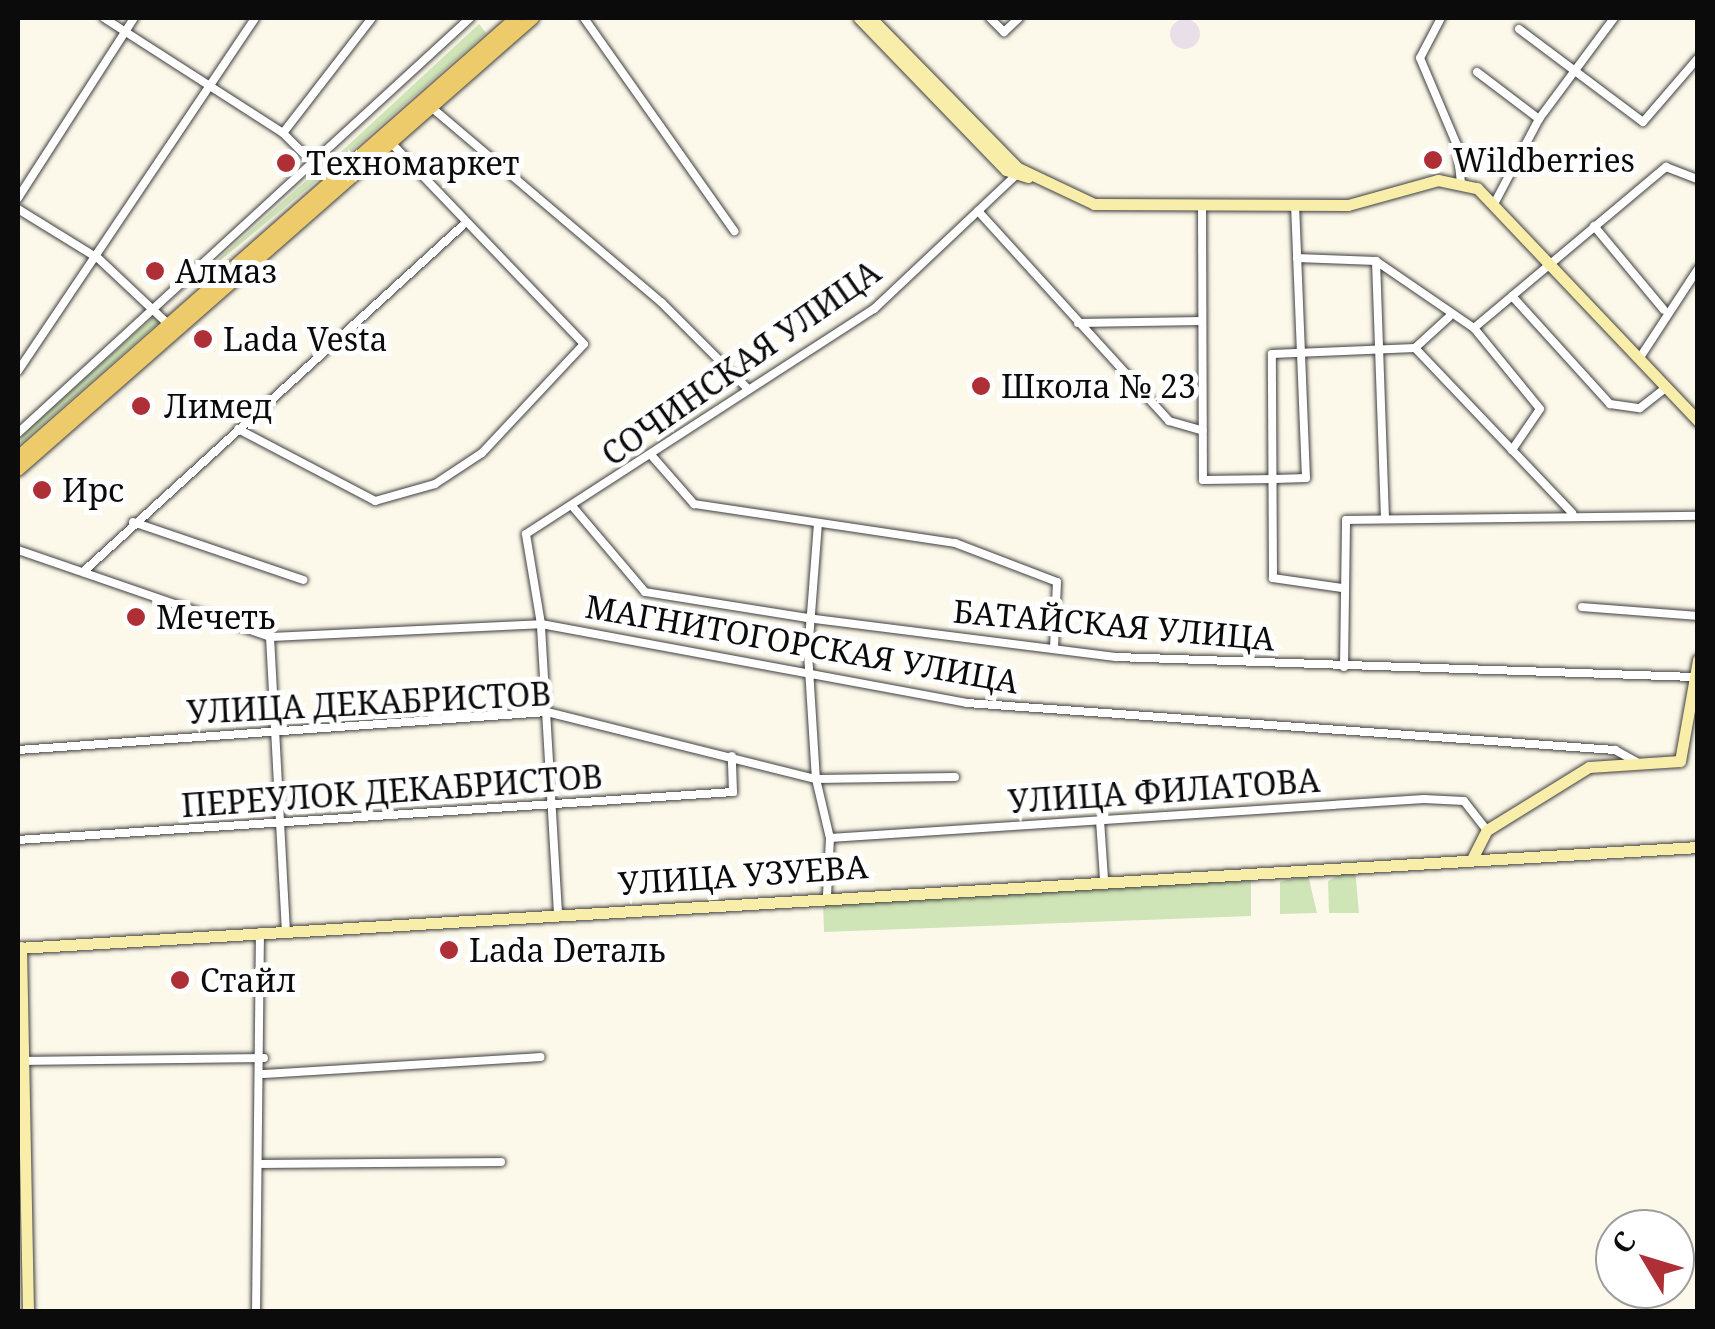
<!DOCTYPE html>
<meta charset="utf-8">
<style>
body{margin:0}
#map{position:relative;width:1715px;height:1329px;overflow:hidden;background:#fdf9ea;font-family:"Noto Serif",serif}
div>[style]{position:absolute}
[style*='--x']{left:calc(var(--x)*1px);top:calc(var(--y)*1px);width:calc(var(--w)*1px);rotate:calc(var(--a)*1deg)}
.industrial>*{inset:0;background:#e8dfe9}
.round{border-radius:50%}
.green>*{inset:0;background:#cfe4b7}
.roads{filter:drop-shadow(0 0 2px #3e3e3e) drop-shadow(0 0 2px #3e3e3e)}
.street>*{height:8px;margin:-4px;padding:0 4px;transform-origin:4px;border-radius:4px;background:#fff}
.secondary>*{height:11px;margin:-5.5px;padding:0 5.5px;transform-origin:5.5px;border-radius:5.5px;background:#f8eeaa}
.primary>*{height:12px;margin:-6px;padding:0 6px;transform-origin:6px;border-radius:6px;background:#edcb6a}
.dots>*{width:28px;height:28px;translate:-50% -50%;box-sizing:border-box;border:5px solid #fff;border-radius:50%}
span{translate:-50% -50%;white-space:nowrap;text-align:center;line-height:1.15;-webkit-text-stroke:10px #fff;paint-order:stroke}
.poi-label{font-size:32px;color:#0b0b0b}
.left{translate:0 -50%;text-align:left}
.street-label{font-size:32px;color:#0b0b0b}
.frame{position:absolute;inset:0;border:20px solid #0b0b0b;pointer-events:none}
.north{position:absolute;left:1595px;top:1209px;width:100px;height:100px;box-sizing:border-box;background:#fff;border:2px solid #9d9d9d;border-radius:50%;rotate:308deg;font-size:28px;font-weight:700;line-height:40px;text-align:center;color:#0b0b0b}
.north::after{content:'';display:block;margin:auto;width:35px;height:45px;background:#af2f37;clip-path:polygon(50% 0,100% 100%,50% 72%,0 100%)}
</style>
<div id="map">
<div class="industrial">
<div class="round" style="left:1170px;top:19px;width:30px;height:30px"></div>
</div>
<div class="green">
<div style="clip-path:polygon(479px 24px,486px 33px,335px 165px,331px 161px)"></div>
<div style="clip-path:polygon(316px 172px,320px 178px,169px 303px)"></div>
<div style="clip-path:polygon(154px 316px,159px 322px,18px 446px,18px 438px)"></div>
<div style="clip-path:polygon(1355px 868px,1359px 913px,1329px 913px,1328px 881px)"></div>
<div style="clip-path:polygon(1239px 874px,1251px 880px,1251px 916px,824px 932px,823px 901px)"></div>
<div style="clip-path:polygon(1308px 875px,1317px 913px,1280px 914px,1280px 882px)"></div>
</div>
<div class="roads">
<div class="street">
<div style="--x:104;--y:18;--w:213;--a:32.7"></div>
<div style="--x:283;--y:133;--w:69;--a:45"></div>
<div style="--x:584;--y:18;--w:261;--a:54.8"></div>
<div style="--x:990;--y:18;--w:20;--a:45"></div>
<div style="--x:1004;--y:32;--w:21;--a:-43"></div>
<div style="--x:1441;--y:18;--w:45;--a:117.7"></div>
<div style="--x:1420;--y:58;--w:95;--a:67"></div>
<div style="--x:1457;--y:145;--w:38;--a:84"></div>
<div style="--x:1519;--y:29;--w:155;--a:36.9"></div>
<div style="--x:1643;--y:122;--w:84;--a:-49.3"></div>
<div style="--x:1477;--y:72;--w:78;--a:37.2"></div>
<div style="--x:431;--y:107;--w:303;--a:40.3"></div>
<div style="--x:662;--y:303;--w:122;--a:45"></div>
<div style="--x:283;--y:133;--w:145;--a:-52.3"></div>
<div style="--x:18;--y:198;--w:214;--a:-57.2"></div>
<div style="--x:1494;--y:204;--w:96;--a:-62.1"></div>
<div style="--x:1539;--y:119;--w:126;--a:-53.4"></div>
<div style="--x:1202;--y:207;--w:273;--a:89.8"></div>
<div style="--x:1203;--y:480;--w:72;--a:-0.8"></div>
<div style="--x:1275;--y:479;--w:31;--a:-2"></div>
<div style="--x:1306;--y:478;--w:272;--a:-92.3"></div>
<div style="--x:18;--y:209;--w:95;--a:31.7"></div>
<div style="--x:99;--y:259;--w:98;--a:43.3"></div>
<div style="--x:978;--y:211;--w:284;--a:47.7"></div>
<div style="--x:1169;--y:421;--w:35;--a:16"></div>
<div style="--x:1594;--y:226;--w:109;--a:50.2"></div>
<div style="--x:1297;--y:258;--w:79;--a:2.2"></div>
<div style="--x:1376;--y:261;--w:119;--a:34.4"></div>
<div style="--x:1474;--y:328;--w:104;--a:50.8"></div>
<div style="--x:1540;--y:409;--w:50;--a:124.3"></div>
<div style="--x:1376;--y:261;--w:258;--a:88"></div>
<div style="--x:1512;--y:296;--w:146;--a:47.8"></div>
<div style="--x:1610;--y:404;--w:30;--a:8"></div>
<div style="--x:1640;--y:408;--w:33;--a:-38"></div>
<div style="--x:1078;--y:323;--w:124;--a:-0.9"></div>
<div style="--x:1474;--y:328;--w:251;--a:-40"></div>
<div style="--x:1666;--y:167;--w:34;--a:21"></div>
<div style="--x:1415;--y:348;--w:228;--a:46.4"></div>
<div style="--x:1639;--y:359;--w:108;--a:-56.8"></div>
<div style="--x:18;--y:371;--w:425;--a:-56.1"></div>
<div style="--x:238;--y:429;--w:155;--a:27.7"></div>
<div style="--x:375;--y:501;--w:62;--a:-15.8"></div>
<div style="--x:435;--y:484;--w:56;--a:-33.4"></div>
<div style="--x:482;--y:453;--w:149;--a:-46.9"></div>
<div style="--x:584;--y:344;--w:279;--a:-133.8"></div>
<div style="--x:18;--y:433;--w:614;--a:-42.56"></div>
<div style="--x:652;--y:456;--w:64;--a:48.8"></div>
<div style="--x:694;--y:504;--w:264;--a:8.5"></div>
<div style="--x:955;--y:543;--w:109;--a:20.9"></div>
<div style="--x:1057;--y:582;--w:67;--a:92.6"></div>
<div style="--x:573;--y:507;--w:111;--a:49.7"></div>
<div style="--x:645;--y:592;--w:164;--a:9.1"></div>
<div style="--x:807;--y:618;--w:311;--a:7.2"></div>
<div style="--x:1116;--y:657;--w:579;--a:1.98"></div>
<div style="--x:133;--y:522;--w:180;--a:18.8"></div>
<div style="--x:818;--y:523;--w:130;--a:94.4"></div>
<div style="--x:808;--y:653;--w:126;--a:86.4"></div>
<div style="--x:816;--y:779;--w:61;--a:76.7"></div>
<div style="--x:830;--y:838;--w:58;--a:93"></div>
<div style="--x:18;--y:550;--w:267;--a:19"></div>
<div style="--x:270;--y:637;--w:271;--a:-2.7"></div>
<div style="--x:541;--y:624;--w:433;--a:10.5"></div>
<div style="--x:967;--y:703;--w:650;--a:4.15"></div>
<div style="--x:1615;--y:750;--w:29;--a:29"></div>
<div style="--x:83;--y:572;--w:513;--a:-42.39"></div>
<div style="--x:1342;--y:588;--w:70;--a:-171.8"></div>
<div style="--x:1273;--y:578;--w:224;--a:-90.3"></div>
<div style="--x:1272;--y:354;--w:143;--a:-2.4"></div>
<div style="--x:1415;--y:348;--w:46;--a:-42.4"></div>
<div style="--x:1582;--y:607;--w:116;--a:4.4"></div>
<div style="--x:270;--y:637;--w:293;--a:86.9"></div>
<div style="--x:1344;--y:667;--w:147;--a:-89.2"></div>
<div style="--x:1346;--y:520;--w:352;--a:-0.7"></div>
<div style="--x:18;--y:750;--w:530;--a:-4.11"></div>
<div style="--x:547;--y:712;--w:277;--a:14"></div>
<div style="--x:816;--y:779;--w:139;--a:-0.8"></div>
<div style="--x:1100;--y:820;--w:59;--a:86.1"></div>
<div style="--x:830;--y:838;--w:595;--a:-3.76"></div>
<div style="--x:1424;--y:799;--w:40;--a:2.9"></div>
<div style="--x:1464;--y:801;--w:37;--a:52"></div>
<div style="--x:18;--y:840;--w:717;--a:-3.84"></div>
<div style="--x:733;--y:792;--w:36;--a:-92"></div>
<div style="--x:558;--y:913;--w:289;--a:-93.4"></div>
<div style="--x:541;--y:624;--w:91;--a:-99.5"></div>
<div style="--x:526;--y:534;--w:414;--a:-32.9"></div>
<div style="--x:874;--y:309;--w:194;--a:-43.3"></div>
<div style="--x:18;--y:1061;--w:246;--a:-0.7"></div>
<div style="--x:264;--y:1074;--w:277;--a:-3.5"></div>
<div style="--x:262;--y:1164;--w:239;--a:-0.5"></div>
<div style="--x:256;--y:1312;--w:380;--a:-89.4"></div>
</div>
<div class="secondary">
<div style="--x:859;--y:18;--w:211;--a:46"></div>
<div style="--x:1006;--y:170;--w:23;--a:18"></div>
<div style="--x:871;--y:18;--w:210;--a:45.6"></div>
<div style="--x:1018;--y:168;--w:84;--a:25.3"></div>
<div style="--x:1094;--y:204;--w:254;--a:0.2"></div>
<div style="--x:1348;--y:205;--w:93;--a:-15.5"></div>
<div style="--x:1438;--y:180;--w:40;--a:12"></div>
<div style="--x:1477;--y:188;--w:321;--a:46.5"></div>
<div style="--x:1473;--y:857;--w:30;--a:-63"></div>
<div style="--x:1487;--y:830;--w:120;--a:-31.7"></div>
<div style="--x:1589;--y:767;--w:91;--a:-3.8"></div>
<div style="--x:1680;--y:761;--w:103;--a:-79.9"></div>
<div style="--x:21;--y:947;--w:365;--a:88.9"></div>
<div style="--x:18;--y:948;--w:1683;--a:-3.44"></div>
</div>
<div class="primary">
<div style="--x:18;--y:457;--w:664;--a:-41.4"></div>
<div style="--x:18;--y:470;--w:685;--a:-41.27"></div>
</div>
</div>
<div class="dots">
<div style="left:1433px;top:160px;background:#af2f37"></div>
<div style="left:286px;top:163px;background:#af2f37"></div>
<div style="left:155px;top:271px;background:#af2f37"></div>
<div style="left:203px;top:339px;background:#af2f37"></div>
<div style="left:981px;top:386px;background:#af2f37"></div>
<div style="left:141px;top:406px;background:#af2f37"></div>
<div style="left:42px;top:490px;background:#af2f37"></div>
<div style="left:136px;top:617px;background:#af2f37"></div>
<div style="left:449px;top:950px;background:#af2f37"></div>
<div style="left:180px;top:980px;background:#af2f37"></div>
</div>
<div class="poi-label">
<span class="left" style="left:1453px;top:160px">Wildberries</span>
<span class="left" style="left:306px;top:163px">Техномаркет</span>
<span class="left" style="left:175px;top:271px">Алмаз</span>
<span class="left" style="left:223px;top:339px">Lada Vesta</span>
<span class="left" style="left:1001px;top:386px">Школа № 23</span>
<span class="left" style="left:164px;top:406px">Лимед</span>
<span class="left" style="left:62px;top:490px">Ирс</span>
<span class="left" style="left:156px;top:617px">Мечеть</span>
<span class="left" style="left:469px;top:950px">Lada Dеталь</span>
<span class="left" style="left:200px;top:980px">Стайл</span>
</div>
<div class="street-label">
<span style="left:741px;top:363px;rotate:-35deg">СОЧИНСКАЯ УЛИЦА</span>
<span style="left:1114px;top:625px;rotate:5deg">БАТАЙСКАЯ УЛИЦА</span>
<span style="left:802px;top:644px;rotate:10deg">МАГНИТОГОРСКАЯ УЛИЦА</span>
<span style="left:369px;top:703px;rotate:-3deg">УЛИЦА ДЕКАБРИСТОВ</span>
<span style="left:392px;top:791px;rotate:-4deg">ПЕРЕУЛОК ДЕКАБРИСТОВ</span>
<span style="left:1164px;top:791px;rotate:-4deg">УЛИЦА ФИЛАТОВА</span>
<span style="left:743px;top:875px;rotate:-4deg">УЛИЦА УЗУЕВА</span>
</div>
<div class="frame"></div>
<div class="north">С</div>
</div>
